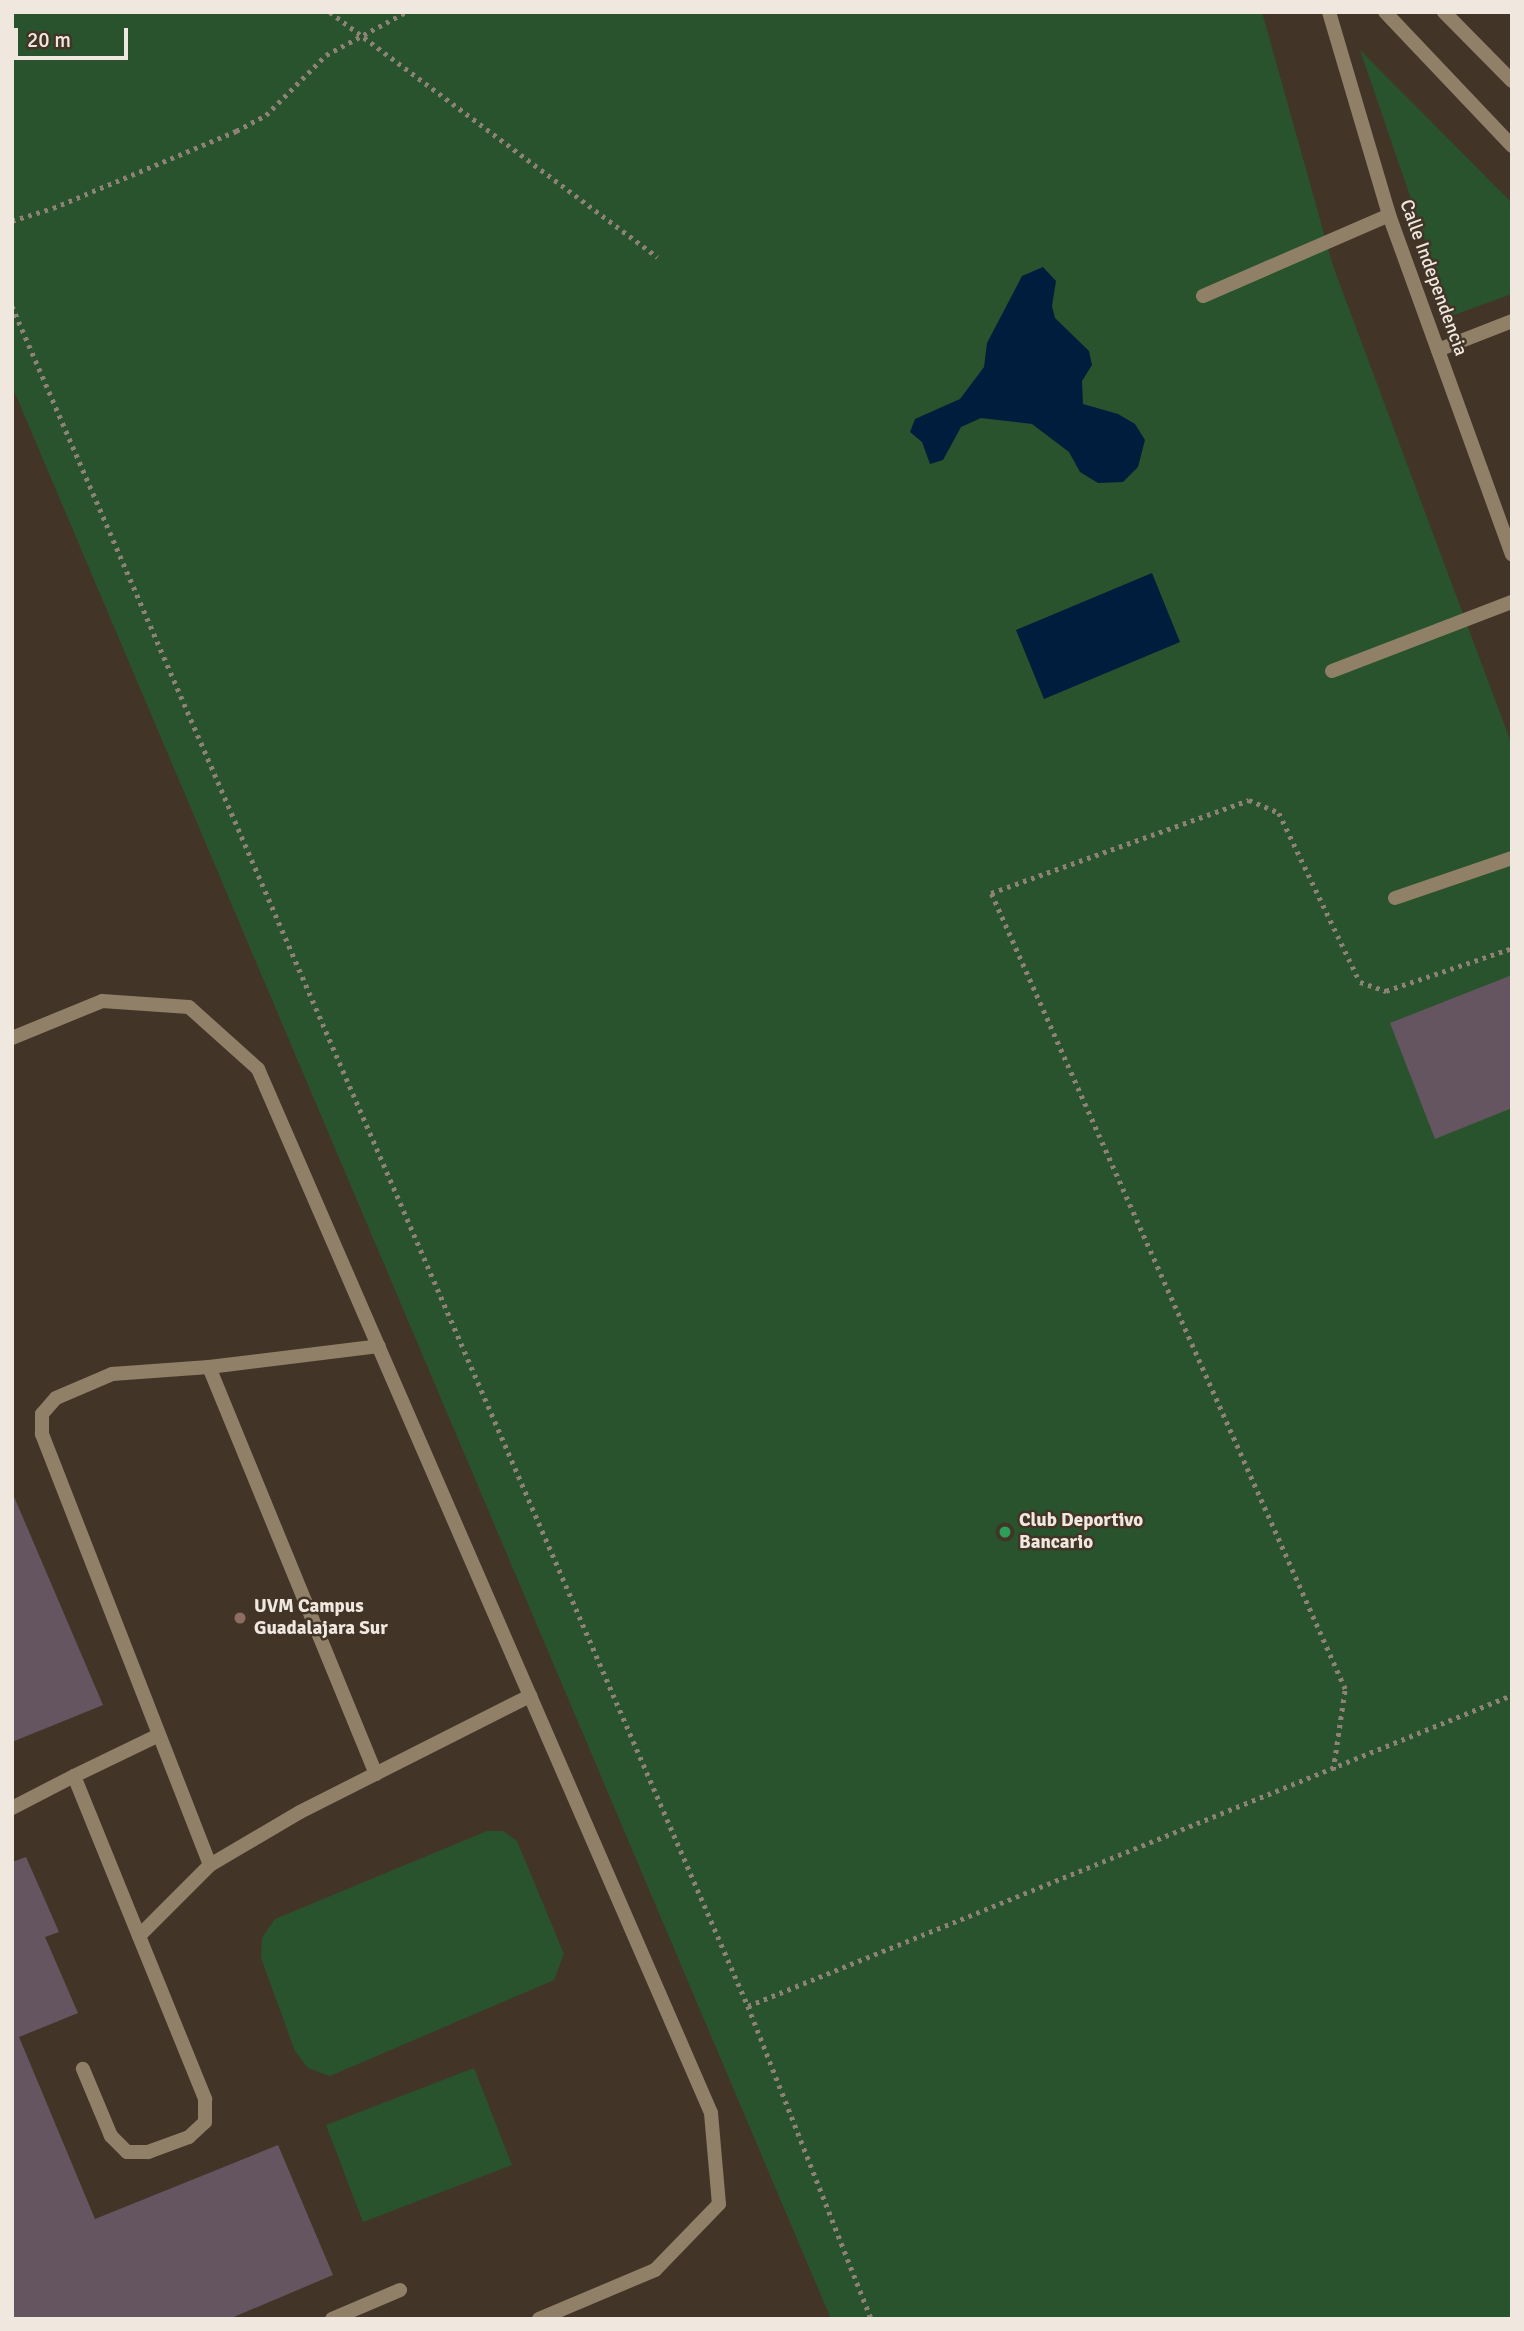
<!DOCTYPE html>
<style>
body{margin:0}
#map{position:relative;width:1524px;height:2331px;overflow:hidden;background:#423527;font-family:Signika,sans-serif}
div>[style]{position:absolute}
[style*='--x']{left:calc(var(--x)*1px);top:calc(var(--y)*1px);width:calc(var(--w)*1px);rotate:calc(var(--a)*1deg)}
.green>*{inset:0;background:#29532d}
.water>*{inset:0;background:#001d3d}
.building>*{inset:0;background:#655561}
.path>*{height:4.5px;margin-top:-2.25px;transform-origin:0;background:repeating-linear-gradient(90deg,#8d8276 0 3.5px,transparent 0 8.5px)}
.service>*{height:14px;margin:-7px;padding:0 7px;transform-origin:7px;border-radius:7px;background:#918068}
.minor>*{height:14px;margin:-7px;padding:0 7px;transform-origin:7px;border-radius:7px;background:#918068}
.tertiary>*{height:14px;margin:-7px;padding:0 7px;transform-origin:7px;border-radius:7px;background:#918068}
.dots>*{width:19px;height:19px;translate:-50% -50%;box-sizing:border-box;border:4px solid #423527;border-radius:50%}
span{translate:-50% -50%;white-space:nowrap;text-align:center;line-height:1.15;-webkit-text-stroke:5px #423527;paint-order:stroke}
.street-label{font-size:19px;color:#f0e8df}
.poi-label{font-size:19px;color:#f0e8df;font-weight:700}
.left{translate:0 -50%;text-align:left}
.frame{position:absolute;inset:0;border:14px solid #f0e8df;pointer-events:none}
.scale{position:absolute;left:14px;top:28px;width:114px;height:32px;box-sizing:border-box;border:4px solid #f0e8df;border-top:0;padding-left:9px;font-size:21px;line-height:24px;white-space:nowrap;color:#f0e8df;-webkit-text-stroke:5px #423527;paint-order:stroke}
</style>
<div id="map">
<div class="green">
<div style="clip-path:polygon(12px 12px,1262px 12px,1333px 266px,1512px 745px,1512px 2319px,831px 2319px,12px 386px)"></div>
<div style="clip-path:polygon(1360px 50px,1512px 203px,1512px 294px,1451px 316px)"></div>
<div style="clip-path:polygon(487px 1831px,503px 1831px,517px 1841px,564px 1954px,554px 1980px,330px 2076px,308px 2068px,295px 2051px,261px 1958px,262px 1938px,275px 1919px)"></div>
<div style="clip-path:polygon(474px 2068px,512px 2165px,363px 2222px,326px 2125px)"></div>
</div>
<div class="water">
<div style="clip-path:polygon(1043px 267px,1056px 281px,1052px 306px,1055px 318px,1089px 351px,1092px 365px,1082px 381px,1083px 404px,1118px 414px,1135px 424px,1145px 440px,1138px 467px,1123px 482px,1098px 483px,1080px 472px,1069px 452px,1032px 424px,981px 418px,961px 427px,943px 460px,930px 464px,922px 442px,910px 432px,915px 419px,960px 399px,984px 367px,987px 343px,1022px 276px)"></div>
<div style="clip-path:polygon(1152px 573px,1180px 642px,1044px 699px,1016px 630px)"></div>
</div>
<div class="building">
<div style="clip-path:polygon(1512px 975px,1512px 1108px,1435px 1139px,1390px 1023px)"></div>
<div style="clip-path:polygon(12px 1492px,103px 1705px,12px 1742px)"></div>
<div style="clip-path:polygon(26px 1857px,59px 1932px,45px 1937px,78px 2013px,19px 2037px,95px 2219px,278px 2145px,333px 2275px,229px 2319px,12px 2319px,12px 1862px)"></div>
</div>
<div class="path">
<div style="--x:330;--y:12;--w:409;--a:36.8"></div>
<div style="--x:12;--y:221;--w:43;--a:-17.6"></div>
<div style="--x:53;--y:208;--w:199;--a:-22.8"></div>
<div style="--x:236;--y:131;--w:34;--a:-28"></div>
<div style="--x:266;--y:115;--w:85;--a:-45"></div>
<div style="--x:326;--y:55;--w:91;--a:-28.3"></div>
<div style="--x:12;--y:306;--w:1852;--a:66.59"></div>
<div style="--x:748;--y:2006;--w:336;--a:68.5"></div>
<div style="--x:1333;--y:1770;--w:82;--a:-81.6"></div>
<div style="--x:1345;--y:1689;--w:871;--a:-113.98"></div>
<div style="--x:991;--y:893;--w:274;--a:-19.8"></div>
<div style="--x:1249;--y:800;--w:33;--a:23"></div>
<div style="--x:1279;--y:813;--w:187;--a:64.4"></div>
<div style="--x:1360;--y:982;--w:28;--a:19"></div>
<div style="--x:1386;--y:991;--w:133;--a:-18.8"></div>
<div style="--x:748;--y:2006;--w:825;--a:-22.15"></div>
</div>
<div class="service">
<div style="--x:1203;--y:296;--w:203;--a:-23.5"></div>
<div style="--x:1332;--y:671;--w:193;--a:-21"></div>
<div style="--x:1395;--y:898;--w:124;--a:-18.9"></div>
<div style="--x:12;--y:1038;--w:97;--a:-22.3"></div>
<div style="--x:102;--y:1001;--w:87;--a:3.9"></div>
<div style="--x:189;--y:1007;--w:93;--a:41.9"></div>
<div style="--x:258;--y:1069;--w:1138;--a:66.54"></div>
<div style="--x:711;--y:2113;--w:91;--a:85"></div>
<div style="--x:719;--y:2204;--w:92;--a:134.1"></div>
<div style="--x:655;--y:2270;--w:126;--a:157.1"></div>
<div style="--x:209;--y:1367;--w:440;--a:67.7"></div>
<div style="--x:74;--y:1776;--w:94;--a:-25.8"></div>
<div style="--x:12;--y:1808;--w:70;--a:-27.3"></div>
<div style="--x:74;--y:1776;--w:349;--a:67.9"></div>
<div style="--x:205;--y:2099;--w:23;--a:90"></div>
<div style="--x:205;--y:2122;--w:22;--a:137"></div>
<div style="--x:189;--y:2137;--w:44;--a:159.9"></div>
<div style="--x:148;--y:2152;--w:21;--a:180"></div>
<div style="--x:127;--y:2152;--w:23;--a:-135"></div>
<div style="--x:111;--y:2136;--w:73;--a:-112.7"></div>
<div style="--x:210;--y:1865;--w:463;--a:-111.3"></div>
<div style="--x:42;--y:1434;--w:20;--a:-90"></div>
<div style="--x:42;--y:1414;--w:21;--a:-49"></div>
<div style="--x:56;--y:1398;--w:61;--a:-23.2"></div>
<div style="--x:112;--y:1374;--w:97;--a:-4.1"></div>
<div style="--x:209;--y:1367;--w:171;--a:-7"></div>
<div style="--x:139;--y:1936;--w:100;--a:-45"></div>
<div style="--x:210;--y:1865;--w:104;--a:-30.5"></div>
<div style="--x:300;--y:1812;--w:258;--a:-26.8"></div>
<div style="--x:332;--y:2319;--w:74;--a:-23.1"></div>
</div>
<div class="minor">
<div style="--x:1385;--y:12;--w:185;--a:46.5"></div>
<div style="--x:1444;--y:12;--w:97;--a:45.4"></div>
<div style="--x:1438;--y:350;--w:79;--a:-21.4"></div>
</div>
<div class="tertiary">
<div style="--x:1329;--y:12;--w:212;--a:73.5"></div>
<div style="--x:1389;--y:215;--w:361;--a:70.1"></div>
</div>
<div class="dots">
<div style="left:1005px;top:1532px;background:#2e9e5b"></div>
<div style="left:240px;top:1618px;background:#8d6e63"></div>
</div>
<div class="street-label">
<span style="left:1433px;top:278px;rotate:70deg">Calle Independencia</span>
</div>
<div class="poi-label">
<span class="left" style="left:1019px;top:1532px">Club Deportivo<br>Bancario</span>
<span class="left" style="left:254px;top:1618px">UVM Campus<br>Guadalajara Sur</span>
</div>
<div class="frame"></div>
<div class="scale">20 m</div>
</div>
